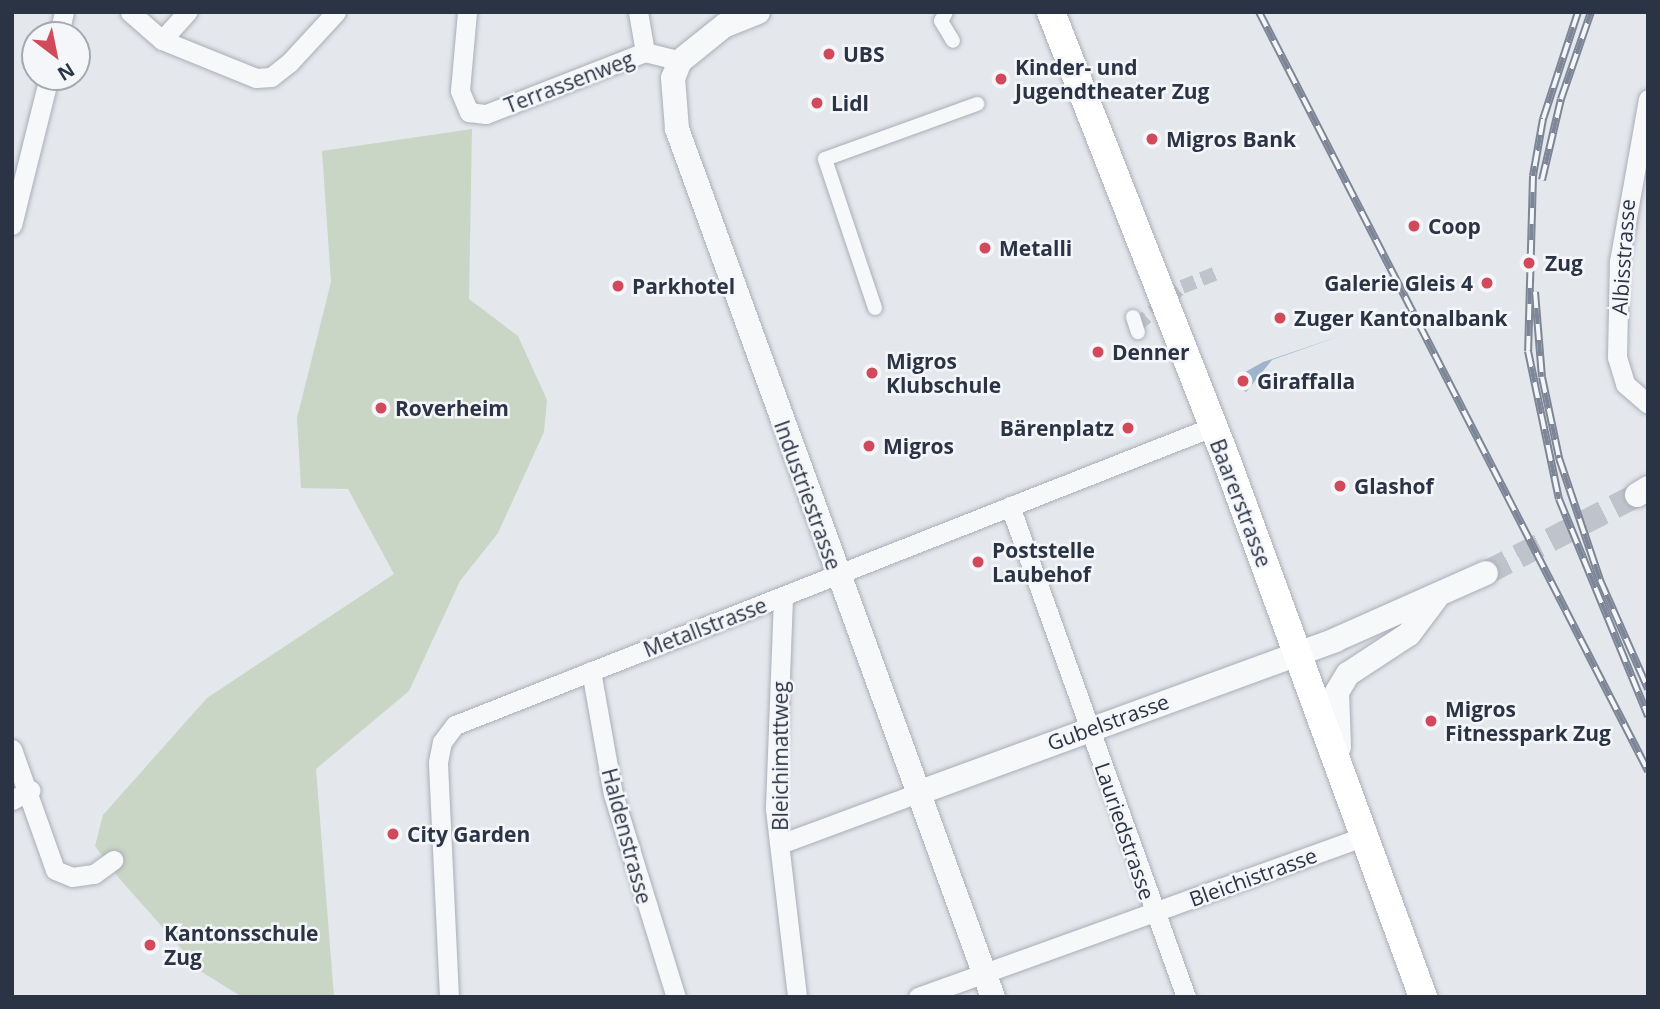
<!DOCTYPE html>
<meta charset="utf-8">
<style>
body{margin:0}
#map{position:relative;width:1660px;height:1009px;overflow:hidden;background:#e4e7ec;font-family:"Open Sans",sans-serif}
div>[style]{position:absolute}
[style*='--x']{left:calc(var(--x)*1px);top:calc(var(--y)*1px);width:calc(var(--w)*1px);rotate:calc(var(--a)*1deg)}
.green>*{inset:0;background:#c9d6c5}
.water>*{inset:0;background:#9fb4cc}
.pedestrian-tunnel>*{height:14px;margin-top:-7px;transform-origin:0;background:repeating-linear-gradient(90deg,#bfc3cb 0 14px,transparent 0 21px)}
.tertiary-tunnel>*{height:24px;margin-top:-12px;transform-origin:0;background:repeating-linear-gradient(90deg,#bfc3cb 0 24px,transparent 0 36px)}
.roads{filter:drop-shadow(0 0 2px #a9aeb7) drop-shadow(0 0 2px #a9aeb7)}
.pedestrian>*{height:14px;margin:-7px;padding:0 7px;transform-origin:7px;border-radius:7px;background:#f7f8fa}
.minor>*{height:19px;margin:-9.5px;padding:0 9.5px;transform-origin:9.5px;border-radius:9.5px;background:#f7f8fa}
.tertiary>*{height:24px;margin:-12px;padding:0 12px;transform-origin:12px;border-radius:12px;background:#f7f8fa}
.secondary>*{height:28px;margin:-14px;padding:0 14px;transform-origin:14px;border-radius:14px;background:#fff}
.rail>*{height:8px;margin-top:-4px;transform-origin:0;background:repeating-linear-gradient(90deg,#f4f6f9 0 16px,#7d8696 0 32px);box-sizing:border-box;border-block:2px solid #7d8696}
.dots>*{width:19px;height:19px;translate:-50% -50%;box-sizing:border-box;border:4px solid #f4f6f9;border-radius:50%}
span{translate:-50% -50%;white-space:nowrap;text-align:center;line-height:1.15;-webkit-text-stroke:5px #f4f6f9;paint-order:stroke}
.poi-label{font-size:21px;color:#2b3445;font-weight:700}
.left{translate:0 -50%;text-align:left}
.right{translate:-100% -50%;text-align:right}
.street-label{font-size:21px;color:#2b3445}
.frame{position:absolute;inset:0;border:14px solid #2b3445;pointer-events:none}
.north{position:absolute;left:21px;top:21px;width:70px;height:70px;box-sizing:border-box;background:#f4f6f9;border:2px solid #a4a8b1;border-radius:50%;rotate:148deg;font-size:19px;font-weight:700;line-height:28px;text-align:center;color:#2b3445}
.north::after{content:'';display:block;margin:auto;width:24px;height:32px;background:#d1495b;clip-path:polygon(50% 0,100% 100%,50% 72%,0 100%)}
</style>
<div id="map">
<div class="green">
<div style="clip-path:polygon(472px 129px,469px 299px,518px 336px,547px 400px,544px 432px,498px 533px,460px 581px,409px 691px,316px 769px,334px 997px,242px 997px,202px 972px,119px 878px,95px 846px,103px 815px,207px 698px,394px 574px,348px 489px,301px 488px,297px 418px,331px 282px,322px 151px)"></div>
</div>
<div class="water">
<div style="clip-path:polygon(1340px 336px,1272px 360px,1246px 392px,1238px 386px,1240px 375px,1263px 362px)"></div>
</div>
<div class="pedestrian-tunnel">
<div style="--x:1136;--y:326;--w:60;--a:-40.3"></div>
<div style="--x:1182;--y:287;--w:38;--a:-22"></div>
</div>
<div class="tertiary-tunnel">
<div style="--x:1486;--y:573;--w:170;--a:-27.3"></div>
</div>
<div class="roads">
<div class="pedestrian">
<div style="--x:946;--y:12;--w:10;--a:119"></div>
<div style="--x:941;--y:21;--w:23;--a:59"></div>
<div style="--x:875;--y:308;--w:157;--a:-108.6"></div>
<div style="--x:825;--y:159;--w:162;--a:-19.9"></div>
<div style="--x:1133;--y:317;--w:16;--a:72"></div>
</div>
<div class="minor">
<div style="--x:130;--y:12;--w:43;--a:41.2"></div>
<div style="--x:162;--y:40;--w:101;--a:22"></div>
<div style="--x:256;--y:78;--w:15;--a:-4"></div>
<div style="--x:271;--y:77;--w:23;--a:-38"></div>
<div style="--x:289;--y:63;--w:69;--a:-47.3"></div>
<div style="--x:467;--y:12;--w:79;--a:95.1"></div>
<div style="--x:460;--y:91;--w:23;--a:67"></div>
<div style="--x:469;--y:112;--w:17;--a:7"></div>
<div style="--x:486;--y:114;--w:171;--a:-21.3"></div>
<div style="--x:638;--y:12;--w:41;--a:80.1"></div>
<div style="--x:645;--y:52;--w:36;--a:14"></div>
<div style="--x:59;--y:35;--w:24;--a:-78"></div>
<div style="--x:162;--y:40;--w:38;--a:-48"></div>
<div style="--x:1648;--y:99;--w:165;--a:100.1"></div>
<div style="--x:1619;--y:261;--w:96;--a:91.2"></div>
<div style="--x:1617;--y:357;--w:28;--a:73"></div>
<div style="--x:1625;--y:384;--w:30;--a:41"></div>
<div style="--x:12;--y:225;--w:153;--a:-76"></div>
<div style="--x:1010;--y:506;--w:522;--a:70.28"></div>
<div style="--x:783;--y:598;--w:211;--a:92.2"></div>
<div style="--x:775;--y:809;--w:189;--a:83.3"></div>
<div style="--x:591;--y:671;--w:125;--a:79.9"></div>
<div style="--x:613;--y:794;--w:213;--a:72.8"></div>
<div style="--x:12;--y:749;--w:128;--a:70.4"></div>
<div style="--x:55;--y:870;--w:18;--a:22"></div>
<div style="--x:72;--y:877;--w:22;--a:-8"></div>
<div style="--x:94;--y:874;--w:24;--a:-36"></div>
<div style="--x:12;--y:800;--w:21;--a:-28"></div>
<div style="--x:780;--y:844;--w:147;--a:-20.3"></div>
<div style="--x:449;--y:997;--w:235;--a:-92.7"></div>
<div style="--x:438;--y:762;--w:20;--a:-79"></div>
<div style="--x:442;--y:742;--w:21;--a:-53"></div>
<div style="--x:455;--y:725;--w:814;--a:-21.49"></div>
<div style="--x:918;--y:997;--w:473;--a:-19.8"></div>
</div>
<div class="tertiary">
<div style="--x:758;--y:12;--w:35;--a:158"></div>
<div style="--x:725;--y:25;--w:58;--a:141.3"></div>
<div style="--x:680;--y:61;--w:18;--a:112"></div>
<div style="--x:673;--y:78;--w:51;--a:85.5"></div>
<div style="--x:677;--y:129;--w:924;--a:70"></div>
<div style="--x:1637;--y:495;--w:13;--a:-32"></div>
<div style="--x:1339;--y:747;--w:55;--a:-92.1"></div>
<div style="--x:1337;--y:692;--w:21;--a:-59"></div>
<div style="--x:1348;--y:674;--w:73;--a:-33.3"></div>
<div style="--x:1409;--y:634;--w:45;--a:-53.1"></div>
<div style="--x:918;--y:793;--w:444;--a:-20.1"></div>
<div style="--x:1335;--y:640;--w:165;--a:-23.9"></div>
</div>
<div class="secondary">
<div style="--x:1051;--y:12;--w:485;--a:68.6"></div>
<div style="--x:1228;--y:464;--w:568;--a:69.9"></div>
</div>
</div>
<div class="rail">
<div style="--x:1259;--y:12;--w:853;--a:62.86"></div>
<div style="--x:1578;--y:12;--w:113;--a:108.1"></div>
<div style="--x:1543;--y:119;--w:58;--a:100"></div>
<div style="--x:1533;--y:176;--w:175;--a:91.6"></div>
<div style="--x:1528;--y:351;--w:151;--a:78.2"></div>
<div style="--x:1559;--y:499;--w:235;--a:67.7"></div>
<div style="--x:1542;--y:180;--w:83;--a:-76.8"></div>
<div style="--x:1561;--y:99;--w:92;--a:-71"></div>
<div style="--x:1535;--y:292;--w:85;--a:85.3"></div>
<div style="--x:1542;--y:377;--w:83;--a:78.1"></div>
<div style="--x:1559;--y:458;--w:129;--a:71.4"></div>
<div style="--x:1600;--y:580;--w:119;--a:66.2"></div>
</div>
<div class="dots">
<div style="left:829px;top:54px;background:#d1495b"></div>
<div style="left:1001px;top:79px;background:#d1495b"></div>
<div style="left:817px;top:103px;background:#d1495b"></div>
<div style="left:1152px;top:139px;background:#d1495b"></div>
<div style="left:1414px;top:226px;background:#d1495b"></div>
<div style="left:985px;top:248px;background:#d1495b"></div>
<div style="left:1529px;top:263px;background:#d1495b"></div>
<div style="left:1487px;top:283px;background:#d1495b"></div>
<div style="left:618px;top:286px;background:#d1495b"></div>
<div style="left:1280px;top:318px;background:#d1495b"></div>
<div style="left:1098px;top:352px;background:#d1495b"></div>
<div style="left:872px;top:373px;background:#d1495b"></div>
<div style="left:1243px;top:381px;background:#d1495b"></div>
<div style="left:381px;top:408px;background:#d1495b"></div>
<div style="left:1128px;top:428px;background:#d1495b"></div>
<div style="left:869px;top:446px;background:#d1495b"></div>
<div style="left:1340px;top:486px;background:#d1495b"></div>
<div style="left:978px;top:562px;background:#d1495b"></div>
<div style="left:1431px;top:721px;background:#d1495b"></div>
<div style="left:393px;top:834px;background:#d1495b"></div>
<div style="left:150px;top:945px;background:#d1495b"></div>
</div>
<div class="poi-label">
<span class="left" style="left:843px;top:54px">UBS</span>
<span class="left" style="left:1015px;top:79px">Kinder- und<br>Jugendtheater Zug</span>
<span class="left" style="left:831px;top:103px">Lidl</span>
<span class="left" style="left:1166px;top:139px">Migros Bank</span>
<span class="left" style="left:1428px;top:226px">Coop</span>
<span class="left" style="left:999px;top:248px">Metalli</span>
<span class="left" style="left:1545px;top:263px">Zug</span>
<span class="right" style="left:1473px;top:283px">Galerie Gleis 4</span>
<span class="left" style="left:632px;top:286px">Parkhotel</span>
<span class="left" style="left:1294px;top:318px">Zuger Kantonalbank</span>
<span class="left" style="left:1112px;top:352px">Denner</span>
<span class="left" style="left:886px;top:373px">Migros<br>Klubschule</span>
<span class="left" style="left:1257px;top:381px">Giraffalla</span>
<span class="left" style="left:395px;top:408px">Roverheim</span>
<span class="right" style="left:1114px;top:428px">Bärenplatz</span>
<span class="left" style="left:883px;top:446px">Migros</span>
<span class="left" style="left:1354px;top:486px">Glashof</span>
<span class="left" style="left:992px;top:562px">Poststelle<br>Laubehof</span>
<span class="left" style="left:1445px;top:721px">Migros<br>Fitnesspark Zug</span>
<span class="left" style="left:407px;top:834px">City Garden</span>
<span class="left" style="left:164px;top:945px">Kantonsschule<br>Zug</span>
</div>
<div class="street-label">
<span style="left:569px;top:82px;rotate:-21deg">Terrassenweg</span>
<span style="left:1623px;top:257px;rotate:-86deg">Albisstrasse</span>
<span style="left:808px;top:495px;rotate:70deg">Industriestrasse</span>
<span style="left:1241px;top:503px;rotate:69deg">Baarerstrasse</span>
<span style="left:705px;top:627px;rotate:-21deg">Metallstrasse</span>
<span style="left:1108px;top:722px;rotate:-20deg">Gubelstrasse</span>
<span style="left:780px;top:756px;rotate:-90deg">Bleichimattweg</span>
<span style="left:1125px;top:831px;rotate:71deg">Lauriedstrasse</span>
<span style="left:627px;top:836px;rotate:75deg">Haldenstrasse</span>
<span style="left:1253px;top:877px;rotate:-20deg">Bleichistrasse</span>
</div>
<div class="frame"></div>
<div class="north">N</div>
</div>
